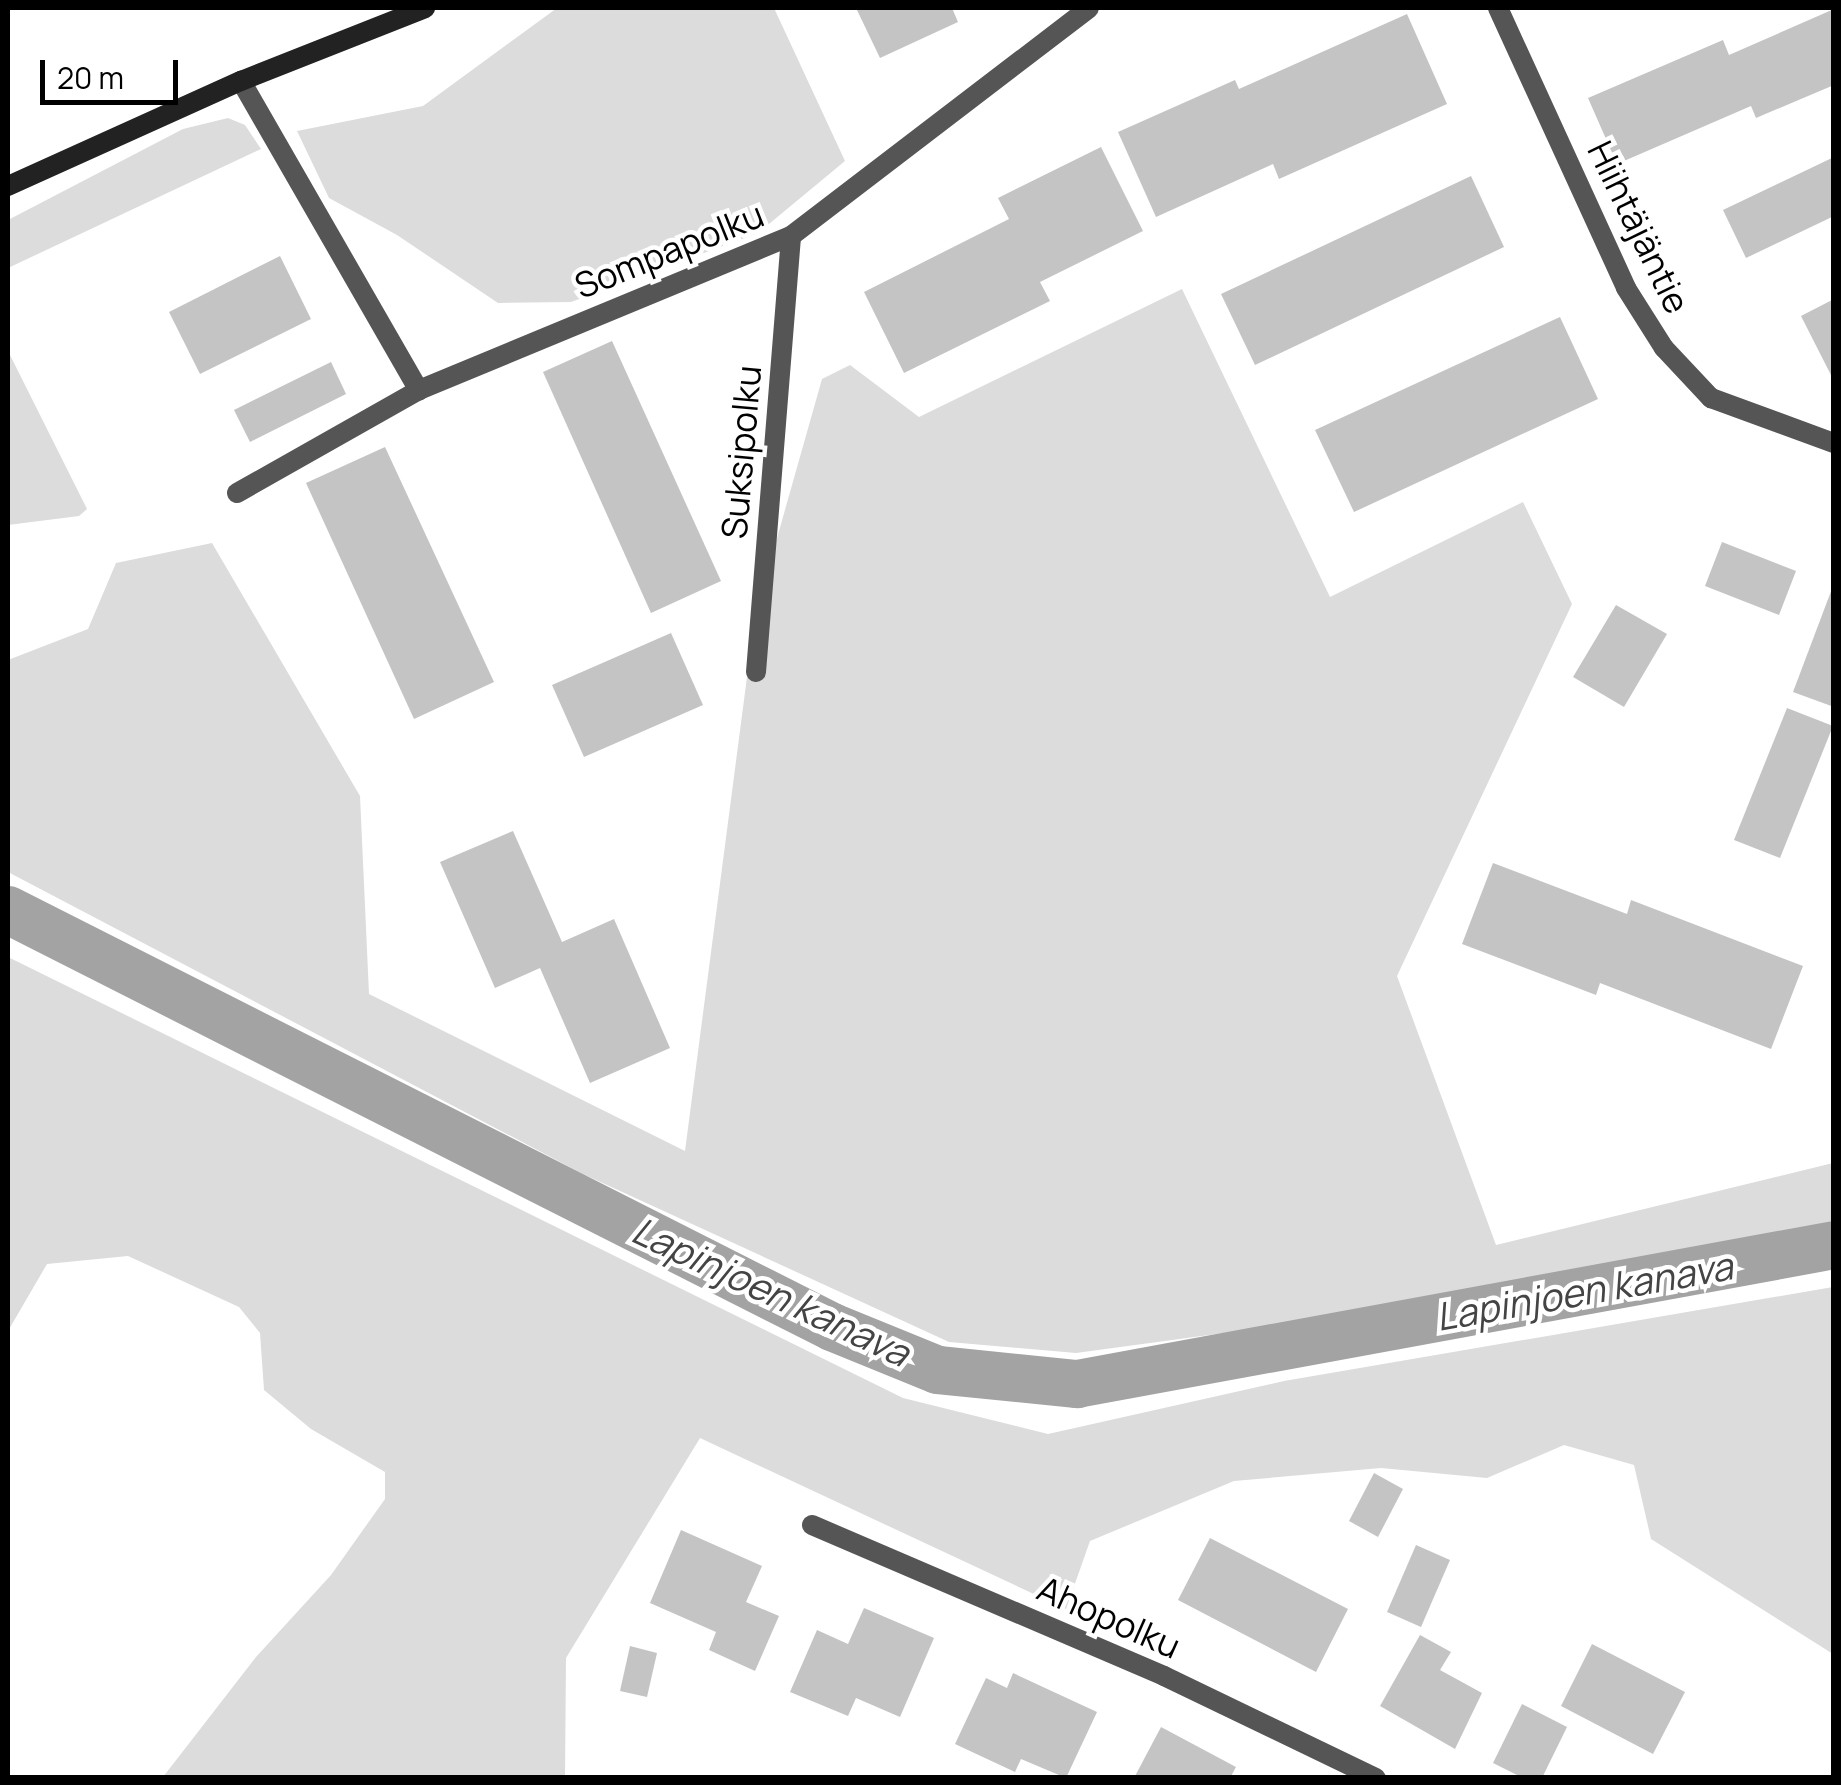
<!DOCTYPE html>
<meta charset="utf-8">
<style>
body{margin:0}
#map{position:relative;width:1841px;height:1785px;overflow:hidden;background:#fff;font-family:Manrope,sans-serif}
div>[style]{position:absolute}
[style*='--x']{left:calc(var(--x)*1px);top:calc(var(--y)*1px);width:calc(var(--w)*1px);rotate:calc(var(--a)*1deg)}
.green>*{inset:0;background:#dcdcdc}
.canal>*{height:48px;margin:-24px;padding:0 24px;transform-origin:24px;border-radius:24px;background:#a3a3a3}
.building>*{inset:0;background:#c4c4c4}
.lane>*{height:20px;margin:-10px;padding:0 10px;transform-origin:10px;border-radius:10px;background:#555}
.street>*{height:20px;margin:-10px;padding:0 10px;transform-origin:10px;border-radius:10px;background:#555}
.secondary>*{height:20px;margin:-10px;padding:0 10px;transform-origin:10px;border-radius:10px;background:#222}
span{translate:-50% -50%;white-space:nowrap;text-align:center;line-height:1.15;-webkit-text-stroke:9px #fff;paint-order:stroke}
.street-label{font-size:35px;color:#000}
.water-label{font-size:38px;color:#444;font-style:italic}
.frame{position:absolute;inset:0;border:10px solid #000;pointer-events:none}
.scale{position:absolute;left:40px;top:60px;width:138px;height:45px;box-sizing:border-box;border:5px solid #000;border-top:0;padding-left:12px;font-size:30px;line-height:35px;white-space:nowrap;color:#000;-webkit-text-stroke:8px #fff;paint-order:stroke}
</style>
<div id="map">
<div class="green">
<div style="clip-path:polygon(557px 8px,774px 8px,845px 161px,758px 233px,571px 302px,498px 303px,397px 235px,329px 198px,297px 131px,423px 106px)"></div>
<div style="clip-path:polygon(228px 118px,245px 125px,261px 149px,8px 268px,8px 220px,183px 129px)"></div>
<div style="clip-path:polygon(1182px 289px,1330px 597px,1523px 502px,1572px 604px,1397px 976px,1496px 1245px,1833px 1163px,1833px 1226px,1328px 1319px,1076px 1353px,949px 1342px,583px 1174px,8px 872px,8px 660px,88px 629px,116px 563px,212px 543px,360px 796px,369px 994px,685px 1151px,755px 616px,822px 379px,850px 365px,919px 417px)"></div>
<div style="clip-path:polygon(8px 351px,87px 509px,79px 516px,8px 525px)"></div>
<div style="clip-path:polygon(8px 957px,903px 1398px,1048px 1434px,1284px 1381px,1833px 1287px,1833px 1654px,1651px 1539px,1634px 1465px,1564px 1445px,1487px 1478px,1381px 1468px,1234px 1481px,1090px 1541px,1066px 1609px,700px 1438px,566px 1658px,565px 1777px,163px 1777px,256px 1657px,331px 1575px,385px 1499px,385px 1472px,311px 1429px,264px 1390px,260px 1333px,239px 1307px,128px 1256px,47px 1264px,8px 1331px)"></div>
</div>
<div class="canal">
<div style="--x:8;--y:910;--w:924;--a:26.84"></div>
<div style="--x:832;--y:1327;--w:114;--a:22.1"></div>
<div style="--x:938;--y:1370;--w:140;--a:5.8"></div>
<div style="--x:1077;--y:1384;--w:770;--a:-10.4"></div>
</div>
<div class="building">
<div style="clip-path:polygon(856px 8px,952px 8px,958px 22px,880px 58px)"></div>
<div style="clip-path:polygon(1834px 9px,1834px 85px,1756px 118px,1751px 106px,1617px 164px,1588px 98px,1723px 40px,1729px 55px)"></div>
<div style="clip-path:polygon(1407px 14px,1447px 104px,1279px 179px,1273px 164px,1156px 217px,1118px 132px,1235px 80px,1239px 89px)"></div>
<div style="clip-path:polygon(1101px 147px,1143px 231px,1040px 282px,1050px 301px,904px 373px,864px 292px,1009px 219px,998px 198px)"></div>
<div style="clip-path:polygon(1834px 157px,1834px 216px,1746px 258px,1723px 210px)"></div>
<div style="clip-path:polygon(1471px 176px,1504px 247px,1255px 365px,1221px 294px)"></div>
<div style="clip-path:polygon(280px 256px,311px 319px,200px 374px,169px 312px)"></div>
<div style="clip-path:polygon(1834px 299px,1834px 381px,1801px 316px)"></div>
<div style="clip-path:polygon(1560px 317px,1598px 399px,1354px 512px,1315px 430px)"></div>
<div style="clip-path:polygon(612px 341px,721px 581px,651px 613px,543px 372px)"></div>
<div style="clip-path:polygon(331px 362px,346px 394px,250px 442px,234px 410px)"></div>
<div style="clip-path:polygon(385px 447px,494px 682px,414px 719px,306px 483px)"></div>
<div style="clip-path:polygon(1722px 542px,1796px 571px,1779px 615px,1705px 586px)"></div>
<div style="clip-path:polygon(1833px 586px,1834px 586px,1834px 707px,1793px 692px)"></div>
<div style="clip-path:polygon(1616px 605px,1667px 634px,1624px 707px,1573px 677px)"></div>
<div style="clip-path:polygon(671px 633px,703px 705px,584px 757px,552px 685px)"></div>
<div style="clip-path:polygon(1787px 708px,1833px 726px,1780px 858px,1734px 840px)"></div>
<div style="clip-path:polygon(513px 831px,562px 942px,614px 919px,670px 1048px,590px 1083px,540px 968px,495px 988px,440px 862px)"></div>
<div style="clip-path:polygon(1493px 863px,1627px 914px,1631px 900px,1803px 966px,1771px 1049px,1600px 983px,1596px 995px,1462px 944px)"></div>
<div style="clip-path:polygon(1374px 1473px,1403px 1489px,1378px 1537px,1349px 1521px)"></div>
<div style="clip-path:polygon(681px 1530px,762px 1566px,746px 1602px,779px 1616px,755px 1671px,709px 1650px,716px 1632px,650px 1603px)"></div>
<div style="clip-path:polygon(1210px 1538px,1348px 1609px,1316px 1672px,1178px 1600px)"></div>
<div style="clip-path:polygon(1416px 1545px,1450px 1560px,1421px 1627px,1387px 1612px)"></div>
<div style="clip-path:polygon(864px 1608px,934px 1638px,900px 1717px,856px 1698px,848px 1716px,790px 1692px,817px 1630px,848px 1644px)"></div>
<div style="clip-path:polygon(1420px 1635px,1451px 1652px,1440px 1670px,1482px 1693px,1455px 1749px,1380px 1706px)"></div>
<div style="clip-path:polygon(1592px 1644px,1685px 1692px,1653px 1754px,1561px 1706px)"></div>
<div style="clip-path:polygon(630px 1646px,657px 1653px,647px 1697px,620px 1691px)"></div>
<div style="clip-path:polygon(1013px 1673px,1097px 1712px,1066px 1778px,1021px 1759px,1015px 1772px,955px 1744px,986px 1678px,1007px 1688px)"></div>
<div style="clip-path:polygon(1522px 1704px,1567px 1727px,1542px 1778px,1523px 1778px,1493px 1763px)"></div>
<div style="clip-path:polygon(1161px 1727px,1236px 1767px,1230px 1778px,1134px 1778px)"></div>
</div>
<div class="lane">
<div style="--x:241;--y:81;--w:357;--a:60.1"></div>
</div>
<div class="street">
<div style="--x:1498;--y:8;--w:308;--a:65.4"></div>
<div style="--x:1626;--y:288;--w:71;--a:57.7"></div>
<div style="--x:1664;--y:348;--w:69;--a:46.8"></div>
<div style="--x:1711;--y:398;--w:131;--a:20.1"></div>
<div style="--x:237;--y:493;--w:209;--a:-29.5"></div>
<div style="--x:419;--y:390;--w:403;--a:-22.5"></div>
<div style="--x:791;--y:236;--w:375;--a:-37.4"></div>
<div style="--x:756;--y:672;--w:437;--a:-85.4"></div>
<div style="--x:812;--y:1525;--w:383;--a:23.2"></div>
<div style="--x:1164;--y:1676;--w:235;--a:25.7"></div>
</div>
<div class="secondary">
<div style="--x:8;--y:186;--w:256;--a:-24.3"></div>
<div style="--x:241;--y:81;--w:198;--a:-21.6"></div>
</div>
<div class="street-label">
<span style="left:1639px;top:227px;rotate:64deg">Hiihtäjäntie</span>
<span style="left:669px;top:250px;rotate:-22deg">Sompapolku</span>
<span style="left:741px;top:452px;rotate:-85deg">Suksipolku</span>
<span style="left:1109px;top:1617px;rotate:24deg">Ahopolku</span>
</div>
<div class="water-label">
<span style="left:771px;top:1291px;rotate:25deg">Lapinjoen kanava</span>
<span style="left:1584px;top:1291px;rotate:-10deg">Lapinjoen kanava</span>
</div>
<div class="frame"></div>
<div class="scale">20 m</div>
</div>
